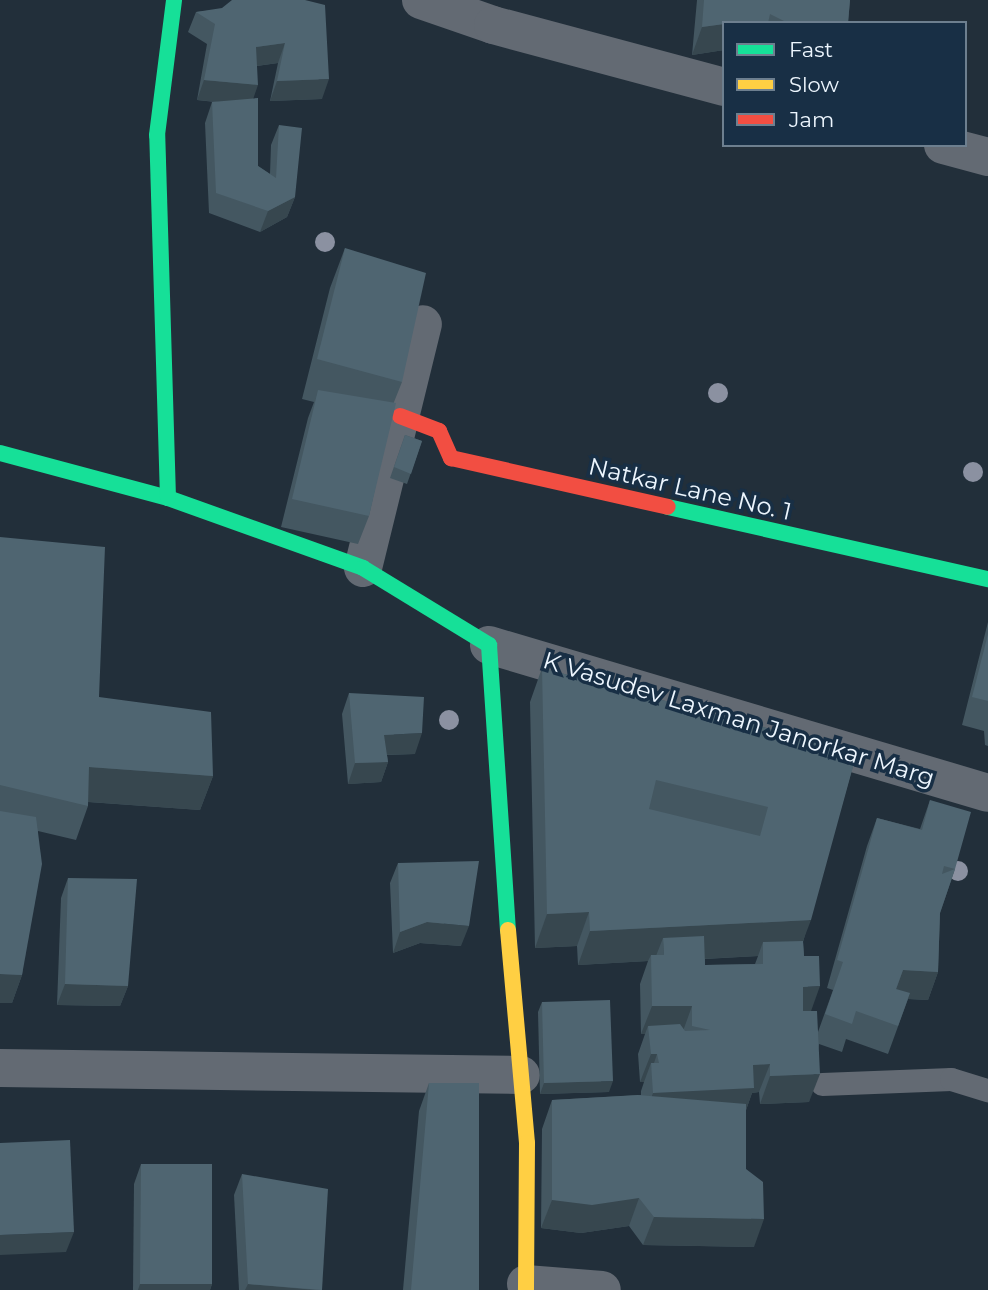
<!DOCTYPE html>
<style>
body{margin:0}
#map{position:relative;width:988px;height:1290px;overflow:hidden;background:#222f3a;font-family:Montserrat,sans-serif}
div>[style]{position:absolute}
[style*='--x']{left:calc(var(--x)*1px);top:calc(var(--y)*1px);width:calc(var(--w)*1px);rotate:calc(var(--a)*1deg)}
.lane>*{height:23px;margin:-11.5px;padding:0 11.5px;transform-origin:11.5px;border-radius:11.5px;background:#636a73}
.street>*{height:38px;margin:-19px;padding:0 19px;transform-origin:19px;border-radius:19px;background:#636a73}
.fast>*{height:16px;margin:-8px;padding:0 8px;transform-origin:8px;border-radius:8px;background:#16e098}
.slow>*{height:16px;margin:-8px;padding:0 8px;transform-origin:8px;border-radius:8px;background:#ffcf43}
.jam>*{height:16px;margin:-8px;padding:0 8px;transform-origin:8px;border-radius:8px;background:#f24e42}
.trees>*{width:20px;height:20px;margin:-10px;border-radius:50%;background:#8b91a1}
.wall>*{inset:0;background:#445761}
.shaded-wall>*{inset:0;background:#37474f}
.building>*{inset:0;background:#4f6571}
span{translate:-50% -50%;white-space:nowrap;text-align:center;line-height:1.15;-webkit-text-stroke:7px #182f45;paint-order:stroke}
.street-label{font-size:24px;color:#edf6fe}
.legend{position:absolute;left:722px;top:21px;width:245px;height:126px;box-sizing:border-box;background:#182f45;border:2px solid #6d7f8f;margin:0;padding:9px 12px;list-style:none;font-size:21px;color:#edf6fe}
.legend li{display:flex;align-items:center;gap:14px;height:35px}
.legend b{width:35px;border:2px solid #6d7f8f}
</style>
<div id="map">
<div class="lane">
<div style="--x:822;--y:1084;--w:129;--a:-2.2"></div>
<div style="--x:951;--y:1079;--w:39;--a:17"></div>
</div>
<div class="street">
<div style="--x:421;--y:0;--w:76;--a:19.1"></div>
<div style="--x:493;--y:25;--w:239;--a:15"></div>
<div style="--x:943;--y:145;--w:47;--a:14.9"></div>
<div style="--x:363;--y:568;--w:251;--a:-76.2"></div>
<div style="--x:489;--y:645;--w:520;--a:16.52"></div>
<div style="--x:0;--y:1068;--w:521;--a:0.77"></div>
<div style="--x:526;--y:1284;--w:76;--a:4.5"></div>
</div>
<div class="fast">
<div style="--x:0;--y:453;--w:174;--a:15"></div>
<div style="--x:168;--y:498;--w:207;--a:19.7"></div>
<div style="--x:363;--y:568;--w:148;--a:31.4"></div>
<div style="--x:489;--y:645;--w:286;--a:86.2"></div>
<div style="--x:168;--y:498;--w:363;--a:-91.7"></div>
<div style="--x:157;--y:135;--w:136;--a:-82.8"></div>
<div style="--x:668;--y:507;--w:328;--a:12.7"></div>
</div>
<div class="slow">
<div style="--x:508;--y:930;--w:214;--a:84.9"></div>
<div style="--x:527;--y:1143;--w:147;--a:90.4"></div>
</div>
<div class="jam">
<div style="--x:400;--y:416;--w:42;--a:21"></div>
<div style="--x:439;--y:431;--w:30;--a:66"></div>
<div style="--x:451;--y:458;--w:222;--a:12.7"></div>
</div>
<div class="trees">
<div style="left:325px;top:242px"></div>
<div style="left:718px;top:393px"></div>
<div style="left:973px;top:472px"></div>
<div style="left:449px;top:720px"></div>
<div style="left:958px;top:871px"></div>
</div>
<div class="wall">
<div style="clip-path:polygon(305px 0,322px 99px,270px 101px,278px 63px,257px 66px,253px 99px,258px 166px,270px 174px,271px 145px,279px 125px,295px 197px,287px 217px,260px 232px,209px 213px,205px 123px,212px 102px,215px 102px,197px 100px,207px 44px,188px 32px,196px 12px)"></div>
<div style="clip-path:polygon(697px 0,850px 0,848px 23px,724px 23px,724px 50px,692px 55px)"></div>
<div style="clip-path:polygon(345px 248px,402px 382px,394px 402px,369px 516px,358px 544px,281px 527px,308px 418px,314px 402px,302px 399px,330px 288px)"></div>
<div style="clip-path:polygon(405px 435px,422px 441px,407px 484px,390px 478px)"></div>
<div style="clip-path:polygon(0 537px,99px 697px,213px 776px,200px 810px,88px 802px,88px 806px,76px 840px,38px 831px,22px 975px,12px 1003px,0 1003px)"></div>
<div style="clip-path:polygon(988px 622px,988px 746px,985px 745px,984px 731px,962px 725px)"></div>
<div style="clip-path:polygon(evenodd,542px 668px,857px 752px,803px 942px,804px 956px,811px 1011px,818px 1032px,833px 990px,827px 988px,867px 846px,877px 818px,920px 829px,930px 800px,955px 869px,940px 913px,938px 972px,928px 1000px,908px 999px,888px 1054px,846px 1039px,842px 1052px,819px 1044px,809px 1102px,760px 1104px,759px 1092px,752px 1093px,746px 1110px,746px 1169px,754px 1247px,643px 1245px,629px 1226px,581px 1233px,541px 1228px,542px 1129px,552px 1100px,641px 1095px,641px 1091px,644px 1082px,640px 1082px,638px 1054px,645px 1034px,641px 1034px,640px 984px,648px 961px,578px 965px,577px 946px,535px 948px,530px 702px,542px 668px,758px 956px,755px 964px,705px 965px,705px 959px,758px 956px)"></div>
<div style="clip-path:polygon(349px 693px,415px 754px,387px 755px,388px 762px,381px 782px,348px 784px,342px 714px)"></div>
<div style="clip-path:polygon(398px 863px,461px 946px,420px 943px,393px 953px,390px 883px)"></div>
<div style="clip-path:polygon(68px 878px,128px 986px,120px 1006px,57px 1005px,61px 898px)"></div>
<div style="clip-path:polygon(542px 1002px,609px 1092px,540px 1094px,538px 1012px)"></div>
<div style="clip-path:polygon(429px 1083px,479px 1290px,403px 1290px,419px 1111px)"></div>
<div style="clip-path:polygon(141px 1164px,212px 1284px,210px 1290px,133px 1290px,134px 1184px)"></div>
<div style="clip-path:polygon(242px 1174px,322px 1290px,239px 1290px,234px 1195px)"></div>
</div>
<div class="shaded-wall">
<div style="clip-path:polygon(724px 24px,724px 50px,692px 55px,702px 27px)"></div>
<div style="clip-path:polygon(285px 43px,278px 63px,248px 67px,256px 47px)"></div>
<div style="clip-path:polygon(329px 79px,322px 99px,270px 101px,277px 81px)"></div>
<div style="clip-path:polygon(204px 80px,258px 85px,251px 105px,197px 100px)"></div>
<div style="clip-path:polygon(295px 197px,287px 217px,260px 232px,268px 211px)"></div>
<div style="clip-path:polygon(422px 733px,415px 754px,377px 755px,384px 735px)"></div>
<div style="clip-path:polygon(388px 762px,381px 782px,348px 784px,355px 763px)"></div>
<div style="clip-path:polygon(89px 767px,213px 776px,200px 810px,76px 801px)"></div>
<div style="clip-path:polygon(589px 912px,577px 946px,535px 948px,547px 914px)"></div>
<div style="clip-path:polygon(811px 920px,798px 954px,763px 942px,758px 956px,662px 961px,664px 955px,663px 938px,654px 961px,651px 955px,648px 961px,578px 965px,590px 931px)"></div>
<div style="clip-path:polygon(427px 922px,469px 926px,461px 946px,420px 943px,393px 953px,400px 932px)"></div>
<div style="clip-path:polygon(903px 970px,938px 972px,928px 1000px,893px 998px)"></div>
<div style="clip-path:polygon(0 974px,22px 975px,12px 1003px,0 1003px)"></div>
<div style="clip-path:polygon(65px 984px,128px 986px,120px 1006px,57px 1005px)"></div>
<div style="clip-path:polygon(820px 986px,810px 1014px,793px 1015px,803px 987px)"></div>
<div style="clip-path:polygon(652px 1006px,692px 1006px,682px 1034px,648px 1026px,645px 1034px,641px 1034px)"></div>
<div style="clip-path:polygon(651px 1054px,657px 1054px,652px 1069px,651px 1063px,644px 1082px,640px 1082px)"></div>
<div style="clip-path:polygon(770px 1064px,759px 1092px,752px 1093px,744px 1116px,643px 1121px,653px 1093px,753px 1065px)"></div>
<div style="clip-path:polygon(820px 1074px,809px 1102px,760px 1104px,770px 1076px)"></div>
<div style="clip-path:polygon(613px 1081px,609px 1092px,540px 1094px,544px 1083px)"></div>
<div style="clip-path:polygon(639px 1198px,629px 1226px,581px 1233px,541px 1228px,552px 1200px)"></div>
<div style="clip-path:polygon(654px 1217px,764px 1219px,754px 1247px,643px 1245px)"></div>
<div style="clip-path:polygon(74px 1232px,66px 1252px,0 1255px,0 1235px)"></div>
<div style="clip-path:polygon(140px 1284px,212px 1284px,210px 1290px,138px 1290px)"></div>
<div style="clip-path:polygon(248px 1284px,315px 1290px,245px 1290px)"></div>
</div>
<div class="building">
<div style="clip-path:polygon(232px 0,305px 0,325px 5px,329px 79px,277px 81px,285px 43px,256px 47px,258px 85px,204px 80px,215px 24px,196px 12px,222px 8px)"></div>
<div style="clip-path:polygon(704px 0,850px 0,848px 23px,788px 23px,770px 14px,768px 23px,735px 22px,724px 23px,724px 24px,702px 27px)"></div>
<div style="clip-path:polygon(258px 98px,258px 166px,276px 178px,279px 125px,302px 128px,295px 197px,268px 211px,216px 193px,212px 102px)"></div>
<div style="clip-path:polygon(345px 248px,426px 273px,402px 382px,317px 359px)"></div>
<div style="clip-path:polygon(318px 390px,396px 403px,369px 516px,292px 499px)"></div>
<div style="clip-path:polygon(405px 435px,422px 441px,411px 474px,394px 467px)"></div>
<div style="clip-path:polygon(0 537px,105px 547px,99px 697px,211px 712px,213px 776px,89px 767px,88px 806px,0 785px)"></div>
<div style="clip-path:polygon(988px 634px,988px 701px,972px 697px)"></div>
<div style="clip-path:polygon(evenodd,542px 668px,857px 752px,811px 920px,590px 931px,589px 912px,547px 914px,542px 668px,656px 780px,768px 807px,760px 836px,649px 809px,656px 780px)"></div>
<div style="clip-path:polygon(349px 693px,424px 697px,422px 733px,384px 735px,388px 762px,355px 763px)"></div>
<div style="clip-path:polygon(930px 800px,971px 812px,955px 869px,944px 866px,942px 874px,955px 869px,940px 913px,938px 972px,903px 970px,896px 989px,910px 993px,898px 1026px,856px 1011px,852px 1024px,825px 1014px,843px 962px,837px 960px,877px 818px,922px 830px)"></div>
<div style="clip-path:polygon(0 811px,36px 817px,42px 864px,22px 975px,0 974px)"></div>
<div style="clip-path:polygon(479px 861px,469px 926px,427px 922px,400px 932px,398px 863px)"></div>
<div style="clip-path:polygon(68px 878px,137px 879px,128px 986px,65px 984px)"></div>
<div style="clip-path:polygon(704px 936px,705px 965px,763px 964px,763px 942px,803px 941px,804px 956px,819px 956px,820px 986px,803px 987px,803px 1011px,817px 1011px,820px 1074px,770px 1076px,770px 1064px,753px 1065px,754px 1088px,653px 1093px,651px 1063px,659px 1063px,657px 1054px,651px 1054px,648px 1026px,680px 1024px,685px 1031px,710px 1030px,692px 1026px,692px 1006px,652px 1006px,651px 955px,664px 955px,663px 938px)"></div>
<div style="clip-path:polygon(610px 1000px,613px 1081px,544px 1083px,542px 1002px)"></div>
<div style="clip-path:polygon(429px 1083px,479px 1083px,479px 1290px,411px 1290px)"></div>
<div style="clip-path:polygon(638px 1095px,746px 1104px,746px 1169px,763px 1182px,764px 1219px,654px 1217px,639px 1198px,592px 1205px,552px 1200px,552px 1100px)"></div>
<div style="clip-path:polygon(70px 1140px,74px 1232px,0 1235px,0 1143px)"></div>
<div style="clip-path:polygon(141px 1164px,212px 1164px,212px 1284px,140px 1284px)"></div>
<div style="clip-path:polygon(242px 1174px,328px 1189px,322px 1290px,248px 1284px)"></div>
</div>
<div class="street-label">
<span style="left:690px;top:489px;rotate:13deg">Natkar Lane No. 1</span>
<span style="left:739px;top:719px;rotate:17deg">K Vasudev Laxman Janorkar Marg</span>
</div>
<ul class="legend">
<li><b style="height:9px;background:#16e098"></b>Fast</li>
<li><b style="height:9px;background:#ffcf43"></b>Slow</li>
<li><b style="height:9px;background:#f24e42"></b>Jam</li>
</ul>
</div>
